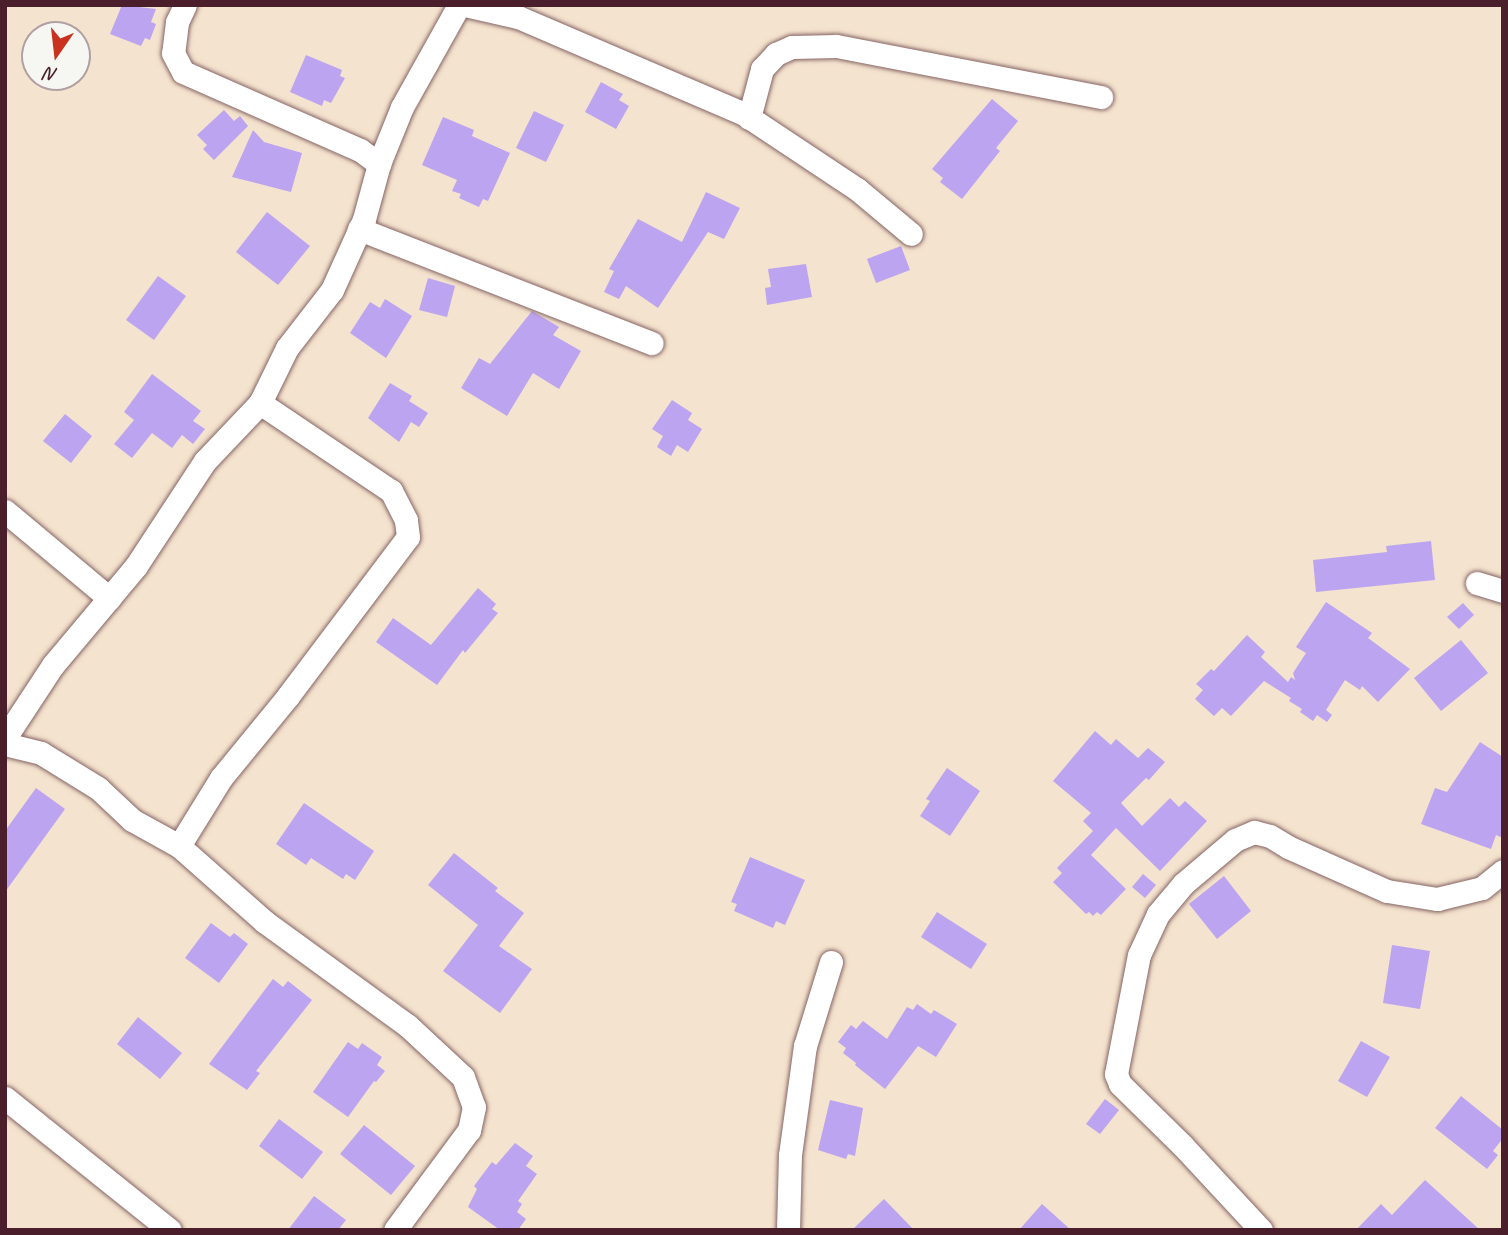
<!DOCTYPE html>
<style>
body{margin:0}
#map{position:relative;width:1508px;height:1235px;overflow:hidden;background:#f4e3ce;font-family:Caveat,sans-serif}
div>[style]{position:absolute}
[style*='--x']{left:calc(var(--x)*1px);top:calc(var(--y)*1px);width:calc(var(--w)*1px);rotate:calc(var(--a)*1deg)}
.building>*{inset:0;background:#bca4f0}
.roads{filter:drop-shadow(0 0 2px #866464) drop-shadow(0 0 2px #866464)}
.minor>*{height:23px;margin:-11.5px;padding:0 11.5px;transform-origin:11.5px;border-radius:11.5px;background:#fff}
span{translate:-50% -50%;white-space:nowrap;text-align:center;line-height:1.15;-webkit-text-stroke:6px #f6f6f2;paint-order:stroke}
.frame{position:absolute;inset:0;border:7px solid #4a1f2b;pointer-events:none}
.north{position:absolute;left:21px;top:21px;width:70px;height:70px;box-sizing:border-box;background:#f6f6f2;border:2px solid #b1a0a2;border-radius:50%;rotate:194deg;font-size:19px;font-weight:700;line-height:28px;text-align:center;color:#4a1f2b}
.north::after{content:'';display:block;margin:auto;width:24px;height:32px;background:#c8321e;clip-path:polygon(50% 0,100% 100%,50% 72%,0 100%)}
</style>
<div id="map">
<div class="building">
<div style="clip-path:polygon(122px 5px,156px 9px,151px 22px,156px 24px,150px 40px,145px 38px,141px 46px,110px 34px)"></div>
<div style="clip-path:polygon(306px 55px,342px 70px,340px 76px,345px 78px,331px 103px,324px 100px,322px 106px,290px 92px)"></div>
<div style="clip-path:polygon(601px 82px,623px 94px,619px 100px,629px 106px,616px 129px,585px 112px)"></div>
<div style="clip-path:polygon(992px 99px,1018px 121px,996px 148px,1000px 151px,962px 199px,940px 182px,943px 178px,932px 169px)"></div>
<div style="clip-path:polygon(224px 110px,234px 121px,240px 116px,248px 126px,214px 160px,203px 149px,207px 145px,197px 135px)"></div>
<div style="clip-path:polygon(534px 111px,564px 125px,546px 162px,516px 148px)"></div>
<div style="clip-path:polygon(443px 117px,474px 130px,472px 136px,510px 153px,488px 201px,483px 199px,479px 207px,459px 198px,461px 194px,452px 191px,457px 180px,422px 165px)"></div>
<div style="clip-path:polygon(253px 130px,264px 142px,302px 153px,291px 192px,232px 177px)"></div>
<div style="clip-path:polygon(706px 192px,740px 208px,724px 239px,708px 232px,658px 308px,626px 286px,619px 299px,604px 292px,614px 271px,609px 269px,638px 219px,682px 242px)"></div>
<div style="clip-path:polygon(267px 212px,310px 246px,278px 285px,236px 252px)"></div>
<div style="clip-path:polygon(901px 246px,910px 270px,876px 283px,867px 259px)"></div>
<div style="clip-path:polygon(806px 264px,812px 297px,767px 305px,765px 288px,771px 287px,768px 269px)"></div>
<div style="clip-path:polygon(158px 276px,186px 296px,154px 340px,126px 320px)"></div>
<div style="clip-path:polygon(428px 278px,455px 286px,447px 317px,419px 310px)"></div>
<div style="clip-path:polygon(385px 299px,412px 316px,386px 358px,350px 333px,370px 302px,380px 308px)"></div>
<div style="clip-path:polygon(532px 311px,559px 327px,553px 335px,581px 351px,559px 389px,533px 373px,507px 416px,461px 388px,479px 358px,490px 364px)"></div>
<div style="clip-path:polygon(152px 374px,201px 411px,193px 421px,205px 429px,193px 444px,182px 435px,172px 448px,152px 433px,132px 458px,114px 444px,134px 420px,124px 412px)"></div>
<div style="clip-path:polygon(390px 383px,412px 396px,409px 401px,428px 413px,419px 427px,411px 422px,399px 442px,368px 418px)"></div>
<div style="clip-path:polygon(672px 400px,692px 413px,688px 420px,702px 429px,688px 452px,677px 445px,671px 456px,657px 447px,663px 436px,652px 429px)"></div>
<div style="clip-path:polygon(65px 414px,92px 436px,71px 463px,43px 441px)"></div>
<div style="clip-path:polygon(1431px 541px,1435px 580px,1316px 592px,1313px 560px,1387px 552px,1386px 546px)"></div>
<div style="clip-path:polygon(478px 588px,496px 604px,492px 609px,498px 613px,465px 653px,463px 650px,437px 685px,376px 642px,393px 618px,431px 645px)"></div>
<div style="clip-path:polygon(1326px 602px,1372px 633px,1368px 638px,1410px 669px,1378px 702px,1362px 686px,1360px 690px,1345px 680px,1326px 710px,1332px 715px,1327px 722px,1317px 715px,1313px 721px,1300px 712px,1302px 709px,1289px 701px,1291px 698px,1264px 681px,1231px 716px,1222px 708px,1214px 716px,1195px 699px,1203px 690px,1196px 684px,1211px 669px,1214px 671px,1247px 635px,1265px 652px,1261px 657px,1288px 682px,1291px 677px,1295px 680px,1293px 673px,1306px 653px,1296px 647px)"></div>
<div style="clip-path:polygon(1463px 603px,1474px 615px,1459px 629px,1447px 617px)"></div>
<div style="clip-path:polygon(1461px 640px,1488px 673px,1441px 711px,1414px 678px)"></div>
<div style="clip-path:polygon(1095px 731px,1111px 745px,1116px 739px,1138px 758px,1148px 748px,1165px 762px,1149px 780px,1146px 778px,1121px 803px,1142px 826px,1170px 798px,1179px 807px,1185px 801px,1207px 821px,1160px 871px,1116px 828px,1091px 855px,1126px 889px,1101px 915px,1097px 912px,1093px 916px,1089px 912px,1086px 914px,1053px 882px,1062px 873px,1057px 868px,1093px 831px,1083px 821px,1091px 813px,1053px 781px)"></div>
<div style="clip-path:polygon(1480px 742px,1503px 757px,1503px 838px,1496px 835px,1491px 849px,1421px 824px,1435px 788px,1447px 792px)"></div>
<div style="clip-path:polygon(947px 768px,980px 791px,950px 836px,920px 816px,930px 801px,926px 799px)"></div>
<div style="clip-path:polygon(36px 788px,65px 809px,5px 892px,5px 831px)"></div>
<div style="clip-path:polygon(304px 803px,374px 851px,355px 880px,346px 874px,343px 879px,311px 858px,306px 865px,276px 844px)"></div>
<div style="clip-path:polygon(454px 853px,498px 888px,495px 891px,524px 913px,499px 946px,532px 969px,500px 1013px,443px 971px,478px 925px,428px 885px)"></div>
<div style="clip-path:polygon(750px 857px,805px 880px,785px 925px,776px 921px,773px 928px,734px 911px,737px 904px,731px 902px)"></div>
<div style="clip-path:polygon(1143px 874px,1156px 885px,1145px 898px,1132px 887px)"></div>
<div style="clip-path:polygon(1224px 876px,1251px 911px,1217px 939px,1189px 904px)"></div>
<div style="clip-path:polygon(937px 912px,987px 944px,971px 969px,921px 937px)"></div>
<div style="clip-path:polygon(211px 923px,230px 937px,234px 933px,248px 944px,219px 983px,185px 958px)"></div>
<div style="clip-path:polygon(1392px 945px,1430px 951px,1420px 1009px,1383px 1003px)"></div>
<div style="clip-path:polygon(273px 979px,283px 987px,288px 981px,312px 1000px,256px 1071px,260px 1073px,247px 1090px,209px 1064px)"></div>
<div style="clip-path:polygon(917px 1004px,931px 1014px,934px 1010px,957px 1024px,936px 1057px,918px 1046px,885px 1089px,855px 1065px,856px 1063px,843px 1053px,846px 1048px,838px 1042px,851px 1025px,856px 1029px,863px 1021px,887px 1039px,907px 1007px,913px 1010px)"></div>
<div style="clip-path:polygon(138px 1017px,182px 1053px,160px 1079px,117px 1044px)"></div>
<div style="clip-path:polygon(1361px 1041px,1390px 1057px,1367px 1097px,1338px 1081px)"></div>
<div style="clip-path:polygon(348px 1042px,358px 1049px,362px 1043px,382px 1057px,377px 1065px,385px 1071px,376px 1082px,374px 1081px,348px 1117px,313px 1092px)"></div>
<div style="clip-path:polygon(1461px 1096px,1503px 1130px,1503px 1138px,1493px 1151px,1498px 1155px,1487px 1169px,1435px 1128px)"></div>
<div style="clip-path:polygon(1105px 1099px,1119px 1110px,1100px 1134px,1086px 1124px)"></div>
<div style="clip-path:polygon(830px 1100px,863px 1108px,855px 1156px,848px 1154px,846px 1159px,818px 1150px)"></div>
<div style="clip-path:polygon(279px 1119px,323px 1152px,302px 1179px,259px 1146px)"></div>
<div style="clip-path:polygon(364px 1125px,415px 1166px,391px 1195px,340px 1154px)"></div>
<div style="clip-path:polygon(515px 1143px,533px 1156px,526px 1166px,537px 1174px,518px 1201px,522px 1204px,517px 1212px,526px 1219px,518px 1230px,500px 1230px,468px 1207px,477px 1189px,474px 1186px,492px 1162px,496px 1165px)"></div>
<div style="clip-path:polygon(1425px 1180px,1480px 1230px,1356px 1230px,1381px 1204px,1392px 1215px)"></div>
<div style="clip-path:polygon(314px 1196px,346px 1220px,338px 1230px,288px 1230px)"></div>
<div style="clip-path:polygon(884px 1199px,914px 1230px,852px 1230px)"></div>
<div style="clip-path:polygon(1042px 1204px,1071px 1230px,1019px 1230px)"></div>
</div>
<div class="roads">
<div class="minor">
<div style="--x:185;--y:5;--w:19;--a:115"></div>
<div style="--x:177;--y:22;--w:31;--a:97"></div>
<div style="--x:173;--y:53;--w:21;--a:62"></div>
<div style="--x:183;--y:72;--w:193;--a:23.8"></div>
<div style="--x:360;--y:150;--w:24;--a:36"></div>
<div style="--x:465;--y:5;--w:54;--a:12.8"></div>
<div style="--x:518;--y:17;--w:246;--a:23.2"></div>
<div style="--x:744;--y:114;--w:136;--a:33.6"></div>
<div style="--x:857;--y:189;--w:70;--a:39.8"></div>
<div style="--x:749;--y:118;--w:51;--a:-75.1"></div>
<div style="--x:762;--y:69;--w:21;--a:-47"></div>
<div style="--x:776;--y:54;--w:17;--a:-24"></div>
<div style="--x:792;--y:47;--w:44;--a:-1.3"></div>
<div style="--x:836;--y:46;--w:270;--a:10.9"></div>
<div style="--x:359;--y:229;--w:314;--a:21.3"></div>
<div style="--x:5;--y:511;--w:136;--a:39.9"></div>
<div style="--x:1477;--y:583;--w:27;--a:17"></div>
<div style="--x:5;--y:738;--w:87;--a:-56.7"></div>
<div style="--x:53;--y:665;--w:129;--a:-50"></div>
<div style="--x:136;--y:566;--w:126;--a:-56.7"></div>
<div style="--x:205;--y:461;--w:80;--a:-46.5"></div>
<div style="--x:260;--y:403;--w:61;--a:-63.9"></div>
<div style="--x:287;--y:348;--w:73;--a:-52.2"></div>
<div style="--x:332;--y:290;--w:78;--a:-65.7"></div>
<div style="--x:364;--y:219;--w:57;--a:-74.7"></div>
<div style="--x:379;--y:164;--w:61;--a:-68"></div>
<div style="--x:402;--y:107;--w:117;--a:-60.8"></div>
<div style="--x:5;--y:744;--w:37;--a:14"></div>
<div style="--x:41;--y:753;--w:67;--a:31.6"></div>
<div style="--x:98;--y:788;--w:47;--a:43.3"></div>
<div style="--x:132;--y:820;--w:54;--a:29"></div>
<div style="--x:179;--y:846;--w:115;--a:41.5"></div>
<div style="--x:265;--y:922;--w:175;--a:36"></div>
<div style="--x:407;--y:1025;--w:76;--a:42.9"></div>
<div style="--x:463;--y:1077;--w:32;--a:70"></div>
<div style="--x:474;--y:1107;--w:24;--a:102"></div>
<div style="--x:469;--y:1130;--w:124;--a:126.5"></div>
<div style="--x:179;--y:846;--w:80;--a:-58.3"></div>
<div style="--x:221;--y:778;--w:106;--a:-50.7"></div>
<div style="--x:288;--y:696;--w:199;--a:-53"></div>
<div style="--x:408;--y:537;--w:17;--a:-97"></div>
<div style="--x:406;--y:520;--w:33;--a:-117"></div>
<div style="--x:391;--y:491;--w:158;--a:-146.1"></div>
<div style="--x:5;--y:1098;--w:211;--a:38.7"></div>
<div style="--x:788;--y:1230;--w:75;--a:-88.5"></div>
<div style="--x:790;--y:1155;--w:110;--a:-82.2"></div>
<div style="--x:805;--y:1046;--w:88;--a:-72.8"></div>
<div style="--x:1261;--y:1230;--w:116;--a:-132.9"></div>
<div style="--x:1182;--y:1145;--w:87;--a:-135.5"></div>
<div style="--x:1120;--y:1084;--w:11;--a:-112"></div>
<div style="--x:1116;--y:1074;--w:121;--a:-79.1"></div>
<div style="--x:1139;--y:955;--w:45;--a:-65.1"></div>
<div style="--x:1158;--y:914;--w:39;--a:-50"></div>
<div style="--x:1183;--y:884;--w:68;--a:-40.2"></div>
<div style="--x:1235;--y:840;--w:21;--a:-23"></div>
<div style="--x:1254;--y:832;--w:16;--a:14"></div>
<div style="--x:1270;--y:836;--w:21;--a:31"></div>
<div style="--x:1288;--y:847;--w:108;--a:24"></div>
<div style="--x:1387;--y:891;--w:51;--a:9.1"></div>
<div style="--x:1437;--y:899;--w:46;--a:-13.7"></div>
<div style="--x:1482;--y:888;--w:27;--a:-39"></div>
</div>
</div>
<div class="frame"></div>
<div class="north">N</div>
</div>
